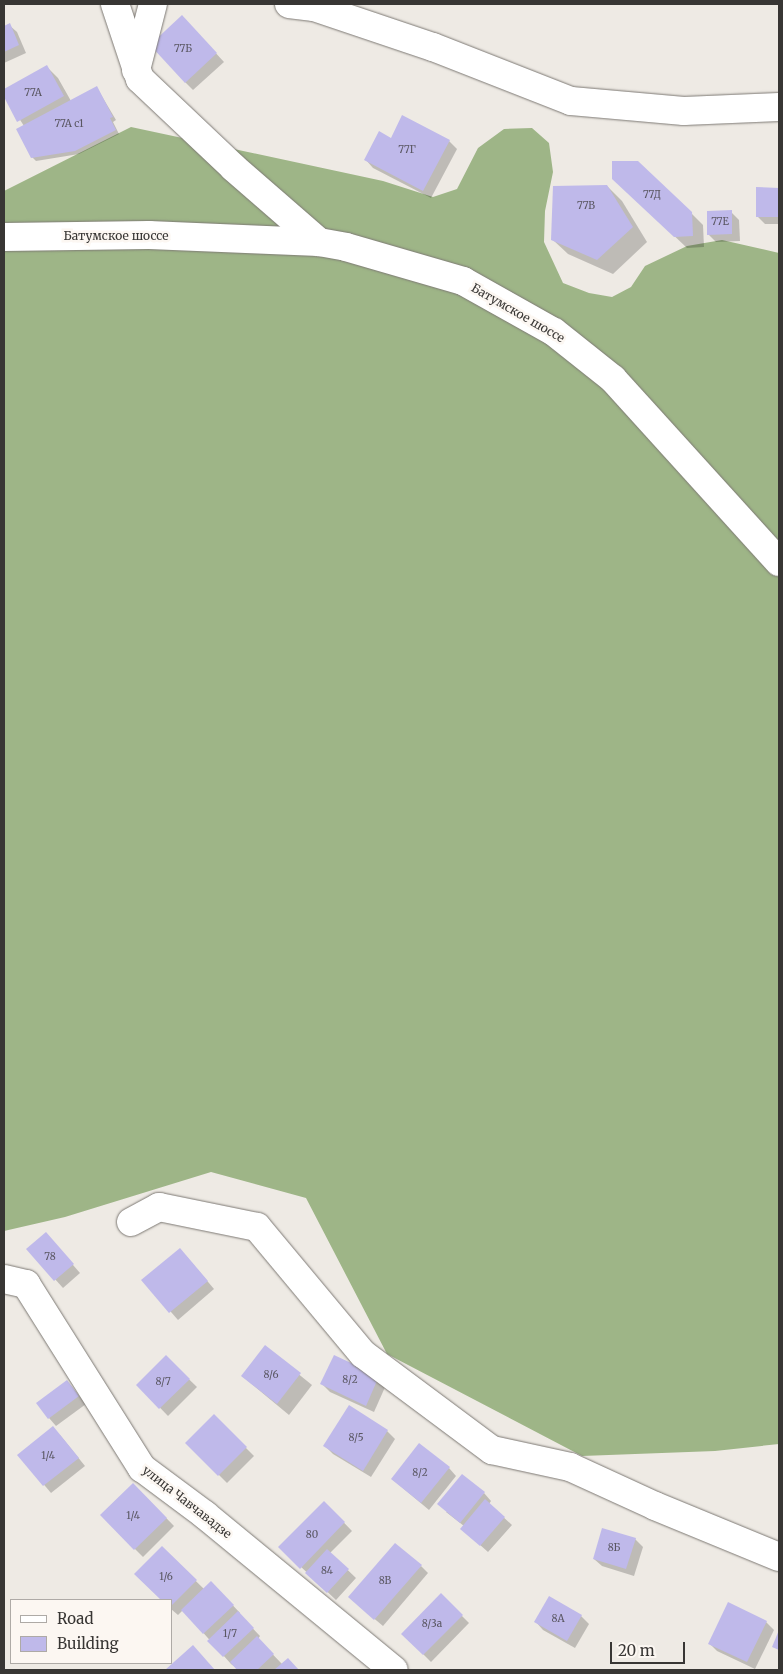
<!DOCTYPE html>
<meta charset="utf-8">
<style>
body{margin:0}
#map{position:relative;width:783px;height:1674px;overflow:hidden;background:#eeeae4;font-family:Merriweather,serif}
div>[style]{position:absolute}
[style*='--x']{left:calc(var(--x)*1px);top:calc(var(--y)*1px);width:calc(var(--w)*1px);rotate:calc(var(--a)*1deg)}
.forest>*{inset:0;background:#9eb587}
.shadow>*{inset:0;background:#0003}
.building>*{inset:0;background:#bfb9ea}
.roads{filter:drop-shadow(0 0 1px #7d7974) drop-shadow(0 0 1px #7d7974)}
.minor>*{height:28px;margin:-14px;padding:0 14px;transform-origin:14px;border-radius:14px;background:#fff}
.highway>*{height:28px;margin:-14px;padding:0 14px;transform-origin:14px;border-radius:14px;background:#fff}
span{translate:-50% -50%;white-space:nowrap;text-align:center;line-height:1.15;-webkit-text-stroke:5px #fcf7f2;paint-order:stroke}
.number-label{font-size:10px;color:#5a5762}
.number-label span{-webkit-text-stroke-width:0}
.street-label{font-size:12px;color:#383634}
.frame{position:absolute;inset:0;border:5px solid #383634;pointer-events:none}
.legend{position:absolute;left:10px;top:1599px;width:162px;height:65px;box-sizing:border-box;background:#fcf7f2;border:1px solid #aeaaa6;margin:0;padding:6px 9px;list-style:none;font-size:15px;color:#383634}
.legend li{display:flex;align-items:center;gap:10px;height:25px}
.legend b{width:25px;border:1px solid #aeaaa6}
.scale{position:absolute;left:610px;top:1642px;width:75px;height:22px;box-sizing:border-box;border:2px solid #383634;border-top:0;padding-left:6px;font-size:15px;line-height:18px;white-space:nowrap;color:#383634;-webkit-text-stroke:4px #fcf7f2;paint-order:stroke}
</style>
<div id="map">
<div class="forest">
<div style="clip-path:polygon(131px 127px,383px 181px,433px 197px,457px 189px,478px 148px,504px 129px,532px 128px,549px 143px,553px 172px,545px 211px,544px 242px,563px 283px,589px 293px,612px 297px,631px 287px,645px 266px,687px 246px,722px 240px,779px 253px,779px 1444px,715px 1451px,582px 1456px,387px 1354px,306px 1198px,211px 1172px,65px 1217px,4px 1231px,4px 191px)"></div>
</div>
<div class="shadow">
<div style="clip-path:polygon(9px 25px,17px 32px,26px 53px,4px 63px,4px 27px)"></div>
<div style="clip-path:polygon(190px 25px,224px 62px,193px 90px,185px 82px)"></div>
<div style="clip-path:polygon(47px 67px,58px 78px,71px 101px,97px 88px,116px 120px,113px 122px,119px 134px,79px 154px,36px 161px,32px 157px,24px 126px,4px 95px,4px 91px)"></div>
<div style="clip-path:polygon(391px 139px,449px 141px,457px 149px,431px 198px,373px 168px,366px 160px)"></div>
<div style="clip-path:polygon(607px 186px,622px 201px,647px 242px,613px 274px,568px 254px,552px 239px)"></div>
<div style="clip-path:polygon(758px 189px,779px 189px,779px 224px,765px 224px,757px 216px)"></div>
<div style="clip-path:polygon(626px 190px,691px 213px,703px 225px,704px 247px,687px 248px)"></div>
<div style="clip-path:polygon(731px 212px,739px 220px,740px 241px,716px 242px,708px 234px)"></div>
<div style="clip-path:polygon(53px 1242px,80px 1273px,63px 1288px,28px 1249px)"></div>
<div style="clip-path:polygon(187px 1257px,214px 1289px,178px 1320px,143px 1280px)"></div>
<div style="clip-path:polygon(265px 1347px,312px 1385px,289px 1415px,242px 1376px)"></div>
<div style="clip-path:polygon(166px 1357px,197px 1387px,168px 1416px,138px 1385px)"></div>
<div style="clip-path:polygon(335px 1357px,386px 1385px,374px 1412px,330px 1392px,322px 1384px)"></div>
<div style="clip-path:polygon(67px 1381px,86px 1404px,56px 1426px,49px 1418px)"></div>
<div style="clip-path:polygon(214px 1416px,254px 1456px,227px 1483px,187px 1443px)"></div>
<div style="clip-path:polygon(387px 1431px,395px 1439px,371px 1477px,333px 1454px,325px 1446px)"></div>
<div style="clip-path:polygon(60px 1435px,85px 1466px,51px 1493px,19px 1455px)"></div>
<div style="clip-path:polygon(449px 1468px,456px 1476px,429px 1510px,392px 1479px)"></div>
<div style="clip-path:polygon(133px 1484px,174px 1526px,143px 1557px,101px 1515px)"></div>
<div style="clip-path:polygon(484px 1493px,491px 1501px,489px 1504px,512px 1525px,488px 1552px,470px 1536px,464px 1526px,446px 1512px)"></div>
<div style="clip-path:polygon(324px 1502px,352px 1531px,330px 1553px,356px 1578px,336px 1600px,280px 1547px)"></div>
<div style="clip-path:polygon(635px 1539px,643px 1547px,634px 1576px,602px 1566px,594px 1559px)"></div>
<div style="clip-path:polygon(162px 1548px,204px 1589px,211px 1582px,240px 1613px,239px 1614px,260px 1636px,258px 1639px,282px 1664px,288px 1660px,298px 1670px,239px 1670px,231px 1664px,183px 1610px,178px 1615px,171px 1609px,171px 1600px,162px 1600px,136px 1574px)"></div>
<div style="clip-path:polygon(421px 1566px,428px 1573px,383px 1626px,358px 1605px)"></div>
<div style="clip-path:polygon(441px 1595px,469px 1623px,431px 1662px,403px 1634px)"></div>
<div style="clip-path:polygon(581px 1616px,589px 1624px,575px 1648px,543px 1630px,536px 1622px)"></div>
<div style="clip-path:polygon(766px 1622px,774px 1630px,755px 1669px,717px 1651px,709px 1643px)"></div>
</div>
<div class="building">
<div style="clip-path:polygon(182px 15px,217px 53px,185px 83px,150px 45px)"></div>
<div style="clip-path:polygon(10px 23px,19px 45px,4px 52px,4px 26px)"></div>
<div style="clip-path:polygon(47px 65px,64px 96px,17px 122px,4px 97px,4px 89px)"></div>
<div style="clip-path:polygon(97px 86px,113px 117px,110px 118px,116px 130px,75px 151px,31px 158px,16px 129px)"></div>
<div style="clip-path:polygon(402px 115px,450px 140px,423px 191px,364px 160px,379px 131px,391px 138px)"></div>
<div style="clip-path:polygon(612px 161px,638px 161px,692px 212px,693px 236px,674px 237px,612px 179px)"></div>
<div style="clip-path:polygon(607px 185px,633px 227px,597px 260px,551px 240px,553px 186px)"></div>
<div style="clip-path:polygon(756px 187px,779px 188px,779px 217px,756px 217px)"></div>
<div style="clip-path:polygon(732px 210px,732px 234px,707px 235px,707px 211px)"></div>
<div style="clip-path:polygon(46px 1232px,74px 1264px,54px 1281px,26px 1249px)"></div>
<div style="clip-path:polygon(180px 1248px,208px 1281px,169px 1313px,141px 1280px)"></div>
<div style="clip-path:polygon(265px 1345px,301px 1373px,277px 1404px,241px 1376px)"></div>
<div style="clip-path:polygon(166px 1355px,190px 1379px,159px 1409px,136px 1385px)"></div>
<div style="clip-path:polygon(334px 1355px,379px 1376px,366px 1406px,320px 1384px)"></div>
<div style="clip-path:polygon(67px 1380px,79px 1396px,48px 1419px,36px 1403px)"></div>
<div style="clip-path:polygon(349px 1405px,388px 1430px,363px 1471px,323px 1446px)"></div>
<div style="clip-path:polygon(214px 1414px,247px 1447px,218px 1476px,185px 1443px)"></div>
<div style="clip-path:polygon(53px 1426px,79px 1458px,43px 1486px,17px 1455px)"></div>
<div style="clip-path:polygon(419px 1443px,450px 1467px,421px 1503px,391px 1479px)"></div>
<div style="clip-path:polygon(462px 1474px,485px 1492px,460px 1523px,437px 1504px)"></div>
<div style="clip-path:polygon(133px 1483px,167px 1518px,134px 1550px,100px 1515px)"></div>
<div style="clip-path:polygon(485px 1499px,505px 1517px,480px 1546px,460px 1529px)"></div>
<div style="clip-path:polygon(324px 1501px,345px 1522px,300px 1569px,278px 1547px)"></div>
<div style="clip-path:polygon(602px 1528px,636px 1538px,626px 1569px,593px 1559px)"></div>
<div style="clip-path:polygon(395px 1543px,422px 1565px,374px 1620px,348px 1597px)"></div>
<div style="clip-path:polygon(162px 1546px,197px 1580px,171px 1606px,171px 1600px,161px 1600px,134px 1574px)"></div>
<div style="clip-path:polygon(327px 1549px,349px 1569px,327px 1593px,305px 1573px)"></div>
<div style="clip-path:polygon(211px 1581px,234px 1605px,203px 1634px,181px 1610px)"></div>
<div style="clip-path:polygon(441px 1593px,463px 1615px,423px 1655px,401px 1634px)"></div>
<div style="clip-path:polygon(549px 1596px,582px 1615px,567px 1641px,534px 1622px)"></div>
<div style="clip-path:polygon(728px 1602px,767px 1621px,747px 1662px,708px 1644px)"></div>
<div style="clip-path:polygon(238px 1611px,254px 1628px,223px 1657px,207px 1641px)"></div>
<div style="clip-path:polygon(779px 1630px,779px 1650px,772px 1647px)"></div>
<div style="clip-path:polygon(257px 1636px,274px 1654px,257px 1670px,237px 1670px,230px 1662px)"></div>
<div style="clip-path:polygon(193px 1645px,215px 1670px,165px 1670px)"></div>
<div style="clip-path:polygon(288px 1658px,299px 1670px,274px 1670px)"></div>
</div>
<div class="roads">
<div class="minor">
<div style="--x:115;--y:4;--w:79;--a:71.6"></div>
<div style="--x:140;--y:79;--w:129;--a:43.4"></div>
<div style="--x:234;--y:168;--w:113;--a:41"></div>
<div style="--x:289;--y:4;--w:25;--a:7"></div>
<div style="--x:314;--y:7;--w:126;--a:18.6"></div>
<div style="--x:433;--y:47;--w:148;--a:21.4"></div>
<div style="--x:571;--y:101;--w:113;--a:5.1"></div>
<div style="--x:684;--y:111;--w:95;--a:-2.4"></div>
<div style="--x:136;--y:70;--w:68;--a:-75.6"></div>
<div style="--x:131;--y:1222;--w:32;--a:-28"></div>
<div style="--x:159;--y:1207;--w:100;--a:11.5"></div>
<div style="--x:257;--y:1227;--w:165;--a:50.2"></div>
<div style="--x:363;--y:1354;--w:161;--a:36.7"></div>
<div style="--x:492;--y:1450;--w:80;--a:12.3"></div>
<div style="--x:570;--y:1467;--w:94;--a:24.6"></div>
<div style="--x:655;--y:1506;--w:134;--a:22.4"></div>
<div style="--x:4;--y:1279;--w:23;--a:13"></div>
<div style="--x:26;--y:1284;--w:218;--a:57.8"></div>
<div style="--x:142;--y:1468;--w:79;--a:36.7"></div>
<div style="--x:205;--y:1515;--w:244;--a:39.4"></div>
</div>
<div class="highway">
<div style="--x:4;--y:237;--w:145;--a:-0.8"></div>
<div style="--x:149;--y:235;--w:170;--a:2.4"></div>
<div style="--x:319;--y:242;--w:27;--a:10"></div>
<div style="--x:346;--y:247;--w:122;--a:16.2"></div>
<div style="--x:463;--y:281;--w:104;--a:29.3"></div>
<div style="--x:554;--y:332;--w:75;--a:38.5"></div>
<div style="--x:613;--y:379;--w:247;--a:47.8"></div>
</div>
</div>
<div class="number-label">
<span style="left:183px;top:49px">77Б</span>
<span style="left:33px;top:93px">77А</span>
<span style="left:69px;top:124px">77А с1</span>
<span style="left:407px;top:150px">77Г</span>
<span style="left:652px;top:195px">77Д</span>
<span style="left:586px;top:206px">77В</span>
<span style="left:720px;top:222px">77Е</span>
<span style="left:50px;top:1257px">78</span>
<span style="left:271px;top:1375px">8/6</span>
<span style="left:350px;top:1380px">8/2</span>
<span style="left:163px;top:1382px">8/7</span>
<span style="left:356px;top:1438px">8/5</span>
<span style="left:48px;top:1456px">1/4</span>
<span style="left:420px;top:1473px">8/2</span>
<span style="left:133px;top:1516px">1/4</span>
<span style="left:312px;top:1535px">80</span>
<span style="left:614px;top:1548px">8Б</span>
<span style="left:327px;top:1571px">84</span>
<span style="left:166px;top:1577px">1/6</span>
<span style="left:385px;top:1581px">8В</span>
<span style="left:558px;top:1619px">8А</span>
<span style="left:432px;top:1624px">8/3а</span>
<span style="left:230px;top:1634px">1/7</span>
</div>
<div class="street-label">
<span style="left:116px;top:236px">Батумское шоссе</span>
<span style="left:518px;top:313px;rotate:30deg">Батумское шоссе</span>
<span style="left:187px;top:1502px;rotate:38deg">улица Чавчавадзе</span>
</div>
<div class="frame"></div>
<ul class="legend">
<li><b style="height:6px;background:#fff"></b>Road</li>
<li><b style="height:14px;background:#bfb9ea"></b>Building</li>
</ul>
<div class="scale">20 m</div>
</div>
